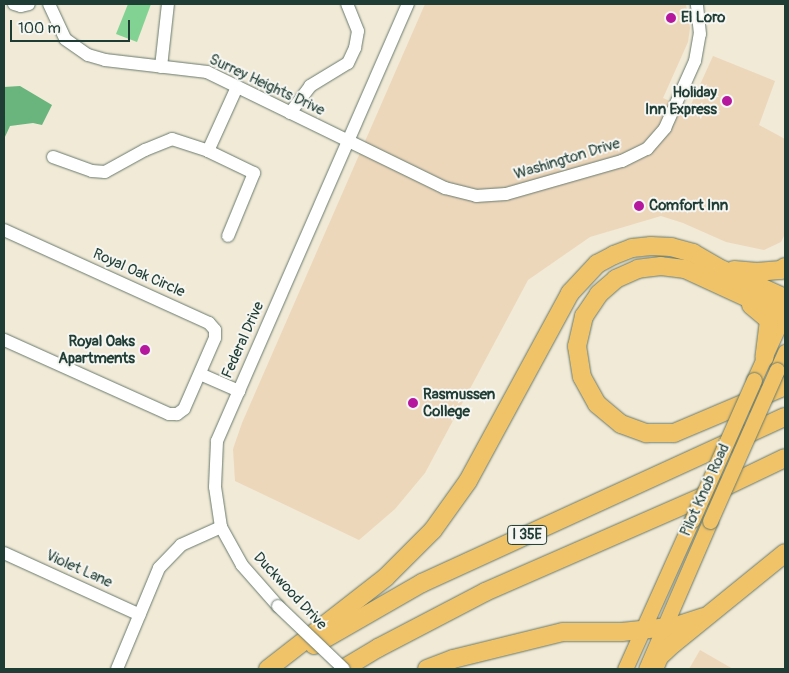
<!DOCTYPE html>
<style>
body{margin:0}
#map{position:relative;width:789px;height:673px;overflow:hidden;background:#f1ead6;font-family:Pangolin,sans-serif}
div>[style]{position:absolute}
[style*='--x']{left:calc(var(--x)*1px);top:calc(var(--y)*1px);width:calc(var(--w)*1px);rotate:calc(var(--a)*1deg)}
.built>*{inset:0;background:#edd7bb}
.green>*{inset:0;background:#82d393}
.forest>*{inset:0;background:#69b57d}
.roads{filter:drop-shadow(0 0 1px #687a6d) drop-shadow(0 0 1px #687a6d)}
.minor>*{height:12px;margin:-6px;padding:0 6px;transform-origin:6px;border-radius:6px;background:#fff}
.major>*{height:15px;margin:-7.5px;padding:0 7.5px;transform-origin:7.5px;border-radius:7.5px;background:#f0c369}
.highway>*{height:18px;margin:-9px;padding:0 9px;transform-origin:9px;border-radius:9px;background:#f0c369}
.bridges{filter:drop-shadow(0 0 1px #687a6d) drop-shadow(0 0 1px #687a6d)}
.minor-bridge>*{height:12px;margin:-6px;padding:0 6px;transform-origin:6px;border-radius:6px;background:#fff}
.major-bridge>*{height:15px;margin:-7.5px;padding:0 7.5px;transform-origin:7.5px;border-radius:7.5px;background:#f0c369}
.dots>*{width:14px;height:14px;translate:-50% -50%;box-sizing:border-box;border:2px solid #f6f6f2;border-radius:50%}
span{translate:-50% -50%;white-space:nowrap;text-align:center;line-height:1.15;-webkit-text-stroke:4px #f6f6f2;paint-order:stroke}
.shield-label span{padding:1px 4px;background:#f6f6f2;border:1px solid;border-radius:4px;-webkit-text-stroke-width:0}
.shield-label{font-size:14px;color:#1f3d34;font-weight:700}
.poi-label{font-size:15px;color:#1f3d34;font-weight:700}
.left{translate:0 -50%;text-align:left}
.right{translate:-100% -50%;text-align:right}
.street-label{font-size:15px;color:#1f3d34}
.frame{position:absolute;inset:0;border:5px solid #1f3d34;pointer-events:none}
.scale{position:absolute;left:10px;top:20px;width:120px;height:22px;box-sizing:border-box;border:2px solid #1f3d34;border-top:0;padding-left:6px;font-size:15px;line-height:18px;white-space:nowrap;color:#1f3d34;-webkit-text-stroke:4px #f6f6f2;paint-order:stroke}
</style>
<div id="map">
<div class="built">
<div style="clip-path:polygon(425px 4px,686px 4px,690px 28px,688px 42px,663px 98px,689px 109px,713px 56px,775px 81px,759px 125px,785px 139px,785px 234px,781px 242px,764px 250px,726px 242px,683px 223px,661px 216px,590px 237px,528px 280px,425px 473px,395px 509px,359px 540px,235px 481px,233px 449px,242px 423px)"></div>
<div style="clip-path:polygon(700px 650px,733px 669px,689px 669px)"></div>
</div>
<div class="green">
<div style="clip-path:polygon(128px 4px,151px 4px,137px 42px,116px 34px)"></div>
</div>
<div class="forest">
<div style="clip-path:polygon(20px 86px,52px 105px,42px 125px,33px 123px,10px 126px,4px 139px,4px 87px)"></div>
</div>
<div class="roads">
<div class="minor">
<div style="--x:14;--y:4;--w:7;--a:16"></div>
<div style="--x:21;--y:6;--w:8;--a:-14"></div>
<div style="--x:49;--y:4;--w:38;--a:65"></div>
<div style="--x:65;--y:39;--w:28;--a:35"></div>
<div style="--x:88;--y:55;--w:18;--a:16"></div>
<div style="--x:105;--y:60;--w:103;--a:6.7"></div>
<div style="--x:207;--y:72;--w:265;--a:26"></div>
<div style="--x:445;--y:188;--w:32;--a:14"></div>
<div style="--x:476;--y:196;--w:30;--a:-4"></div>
<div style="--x:506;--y:194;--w:121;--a:-15.9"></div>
<div style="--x:622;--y:161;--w:28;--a:-26"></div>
<div style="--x:647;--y:149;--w:28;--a:-49"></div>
<div style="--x:665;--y:128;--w:73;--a:-65.9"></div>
<div style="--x:695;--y:61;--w:27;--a:-80"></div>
<div style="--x:700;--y:34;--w:30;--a:-96"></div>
<div style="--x:161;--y:67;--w:63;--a:-83.7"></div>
<div style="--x:290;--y:113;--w:34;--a:-53"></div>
<div style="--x:310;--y:86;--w:44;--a:-31.2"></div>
<div style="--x:348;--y:63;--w:17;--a:-65"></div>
<div style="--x:355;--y:48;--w:17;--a:-80"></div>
<div style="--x:358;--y:31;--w:29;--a:-112"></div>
<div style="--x:208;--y:151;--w:70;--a:-65.6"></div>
<div style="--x:53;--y:157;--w:41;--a:19.7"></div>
<div style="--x:92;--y:171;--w:13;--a:4"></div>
<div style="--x:105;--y:172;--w:46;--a:-28.8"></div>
<div style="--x:145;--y:150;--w:29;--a:-22"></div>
<div style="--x:172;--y:139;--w:38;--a:18"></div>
<div style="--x:208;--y:151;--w:51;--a:25.6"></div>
<div style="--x:254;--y:173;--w:68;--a:112.4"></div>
<div style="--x:4;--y:230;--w:225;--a:24.4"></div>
<div style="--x:209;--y:323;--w:9;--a:49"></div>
<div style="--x:215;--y:330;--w:8;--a:90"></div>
<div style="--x:215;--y:338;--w:77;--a:113.6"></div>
<div style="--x:184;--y:409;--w:9;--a:144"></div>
<div style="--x:177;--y:414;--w:8;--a:180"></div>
<div style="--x:169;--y:414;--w:181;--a:-155.8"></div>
<div style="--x:200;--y:374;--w:43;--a:23.6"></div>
<div style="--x:4;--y:553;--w:149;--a:24.5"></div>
<div style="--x:278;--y:606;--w:55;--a:-131.3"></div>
<div style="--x:242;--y:565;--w:43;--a:-118.9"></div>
<div style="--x:221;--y:527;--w:40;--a:-98.5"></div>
<div style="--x:215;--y:487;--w:46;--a:-87.5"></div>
<div style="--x:217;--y:441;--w:477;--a:-66.4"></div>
<div style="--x:117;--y:669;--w:109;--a:-67.4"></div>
<div style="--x:159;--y:568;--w:32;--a:-46"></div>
<div style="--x:181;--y:545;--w:44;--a:-24.2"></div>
</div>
<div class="major">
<div style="--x:777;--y:370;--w:20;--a:-66"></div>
<div style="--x:754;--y:380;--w:75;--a:-65.5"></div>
<div style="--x:625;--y:669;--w:163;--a:-65.8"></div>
<div style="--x:646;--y:669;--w:161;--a:-66.6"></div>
</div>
<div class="highway">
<div style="--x:734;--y:270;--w:23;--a:5"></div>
<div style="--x:757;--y:272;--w:24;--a:-5"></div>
<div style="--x:781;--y:270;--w:5;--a:-37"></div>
<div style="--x:751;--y:305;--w:23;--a:40"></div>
<div style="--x:769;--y:320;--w:38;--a:97"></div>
<div style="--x:785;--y:315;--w:110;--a:-155.3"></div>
<div style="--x:685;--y:269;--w:24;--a:-173"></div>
<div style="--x:661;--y:266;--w:23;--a:173"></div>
<div style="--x:638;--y:269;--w:24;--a:156"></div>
<div style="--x:616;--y:279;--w:23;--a:139"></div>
<div style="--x:599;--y:294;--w:27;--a:124"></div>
<div style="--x:584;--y:316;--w:31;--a:103"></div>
<div style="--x:577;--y:346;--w:31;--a:81"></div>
<div style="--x:582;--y:377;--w:31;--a:61"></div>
<div style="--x:597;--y:404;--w:31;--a:40"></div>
<div style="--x:621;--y:424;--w:27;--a:20"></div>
<div style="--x:646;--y:433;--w:28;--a:0"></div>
<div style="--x:674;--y:433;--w:121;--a:-22.9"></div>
<div style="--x:314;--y:645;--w:125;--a:-29.9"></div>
<div style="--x:422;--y:583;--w:399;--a:-24.6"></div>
<div style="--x:268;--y:669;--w:150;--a:-37.9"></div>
<div style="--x:386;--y:577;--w:66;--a:-45"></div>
<div style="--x:433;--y:530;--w:60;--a:-54.5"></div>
<div style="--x:468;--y:481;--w:214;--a:-61.5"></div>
<div style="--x:570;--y:293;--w:40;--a:-47"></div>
<div style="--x:597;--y:264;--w:19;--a:-28"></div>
<div style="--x:614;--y:255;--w:19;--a:-21"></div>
<div style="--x:632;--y:248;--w:19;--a:-6"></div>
<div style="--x:651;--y:246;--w:20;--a:3"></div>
<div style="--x:671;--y:247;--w:23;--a:15"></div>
<div style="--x:693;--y:253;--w:34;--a:30"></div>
<div style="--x:723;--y:270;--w:68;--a:24.3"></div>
<div style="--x:343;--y:669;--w:41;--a:-31"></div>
<div style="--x:378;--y:648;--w:121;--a:-27.6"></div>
<div style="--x:485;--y:592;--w:252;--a:-23.6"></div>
<div style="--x:716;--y:491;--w:76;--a:-25.6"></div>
<div style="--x:427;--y:669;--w:28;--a:-21"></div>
<div style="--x:453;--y:659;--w:113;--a:-13.8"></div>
<div style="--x:563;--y:632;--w:59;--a:0"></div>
<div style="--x:622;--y:632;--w:54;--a:-6.3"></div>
<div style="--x:676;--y:626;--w:29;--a:-18"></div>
<div style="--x:654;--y:669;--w:13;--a:-67"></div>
<div style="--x:659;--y:657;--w:19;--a:-43"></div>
<div style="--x:673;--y:644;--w:144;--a:-39.1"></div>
</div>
</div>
<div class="bridges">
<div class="minor-bridge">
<div style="--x:278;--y:606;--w:91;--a:43.7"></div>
</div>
<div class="major-bridge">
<div style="--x:692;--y:520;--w:153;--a:-66.1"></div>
<div style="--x:710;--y:521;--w:165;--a:-66.1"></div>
</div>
</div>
<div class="dots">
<div style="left:671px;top:18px;background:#b5179e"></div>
<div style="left:727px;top:101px;background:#b5179e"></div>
<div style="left:639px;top:206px;background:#b5179e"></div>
<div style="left:145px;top:350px;background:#b5179e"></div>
<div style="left:413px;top:403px;background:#b5179e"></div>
</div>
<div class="shield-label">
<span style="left:527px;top:535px">I 35E</span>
</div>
<div class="poi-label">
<span class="left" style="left:681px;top:18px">El Loro</span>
<span class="right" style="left:717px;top:101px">Holiday<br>Inn Express</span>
<span class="left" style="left:649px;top:206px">Comfort Inn</span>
<span class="right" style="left:135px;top:350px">Royal Oaks<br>Apartments</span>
<span class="left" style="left:423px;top:403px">Rasmussen<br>College</span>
</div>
<div class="street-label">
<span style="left:267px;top:85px;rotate:25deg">Surrey Heights Drive</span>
<span style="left:567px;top:159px;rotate:-17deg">Washington Drive</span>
<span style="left:139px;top:273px;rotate:24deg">Royal Oak Circle</span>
<span style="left:243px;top:340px;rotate:-66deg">Federal Drive</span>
<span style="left:705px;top:490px;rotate:-66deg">Pilot Knob Road</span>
<span style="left:79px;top:569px;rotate:24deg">Violet Lane</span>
<span style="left:290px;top:591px;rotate:47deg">Duckwood Drive</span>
</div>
<div class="frame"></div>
<div class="scale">100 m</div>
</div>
